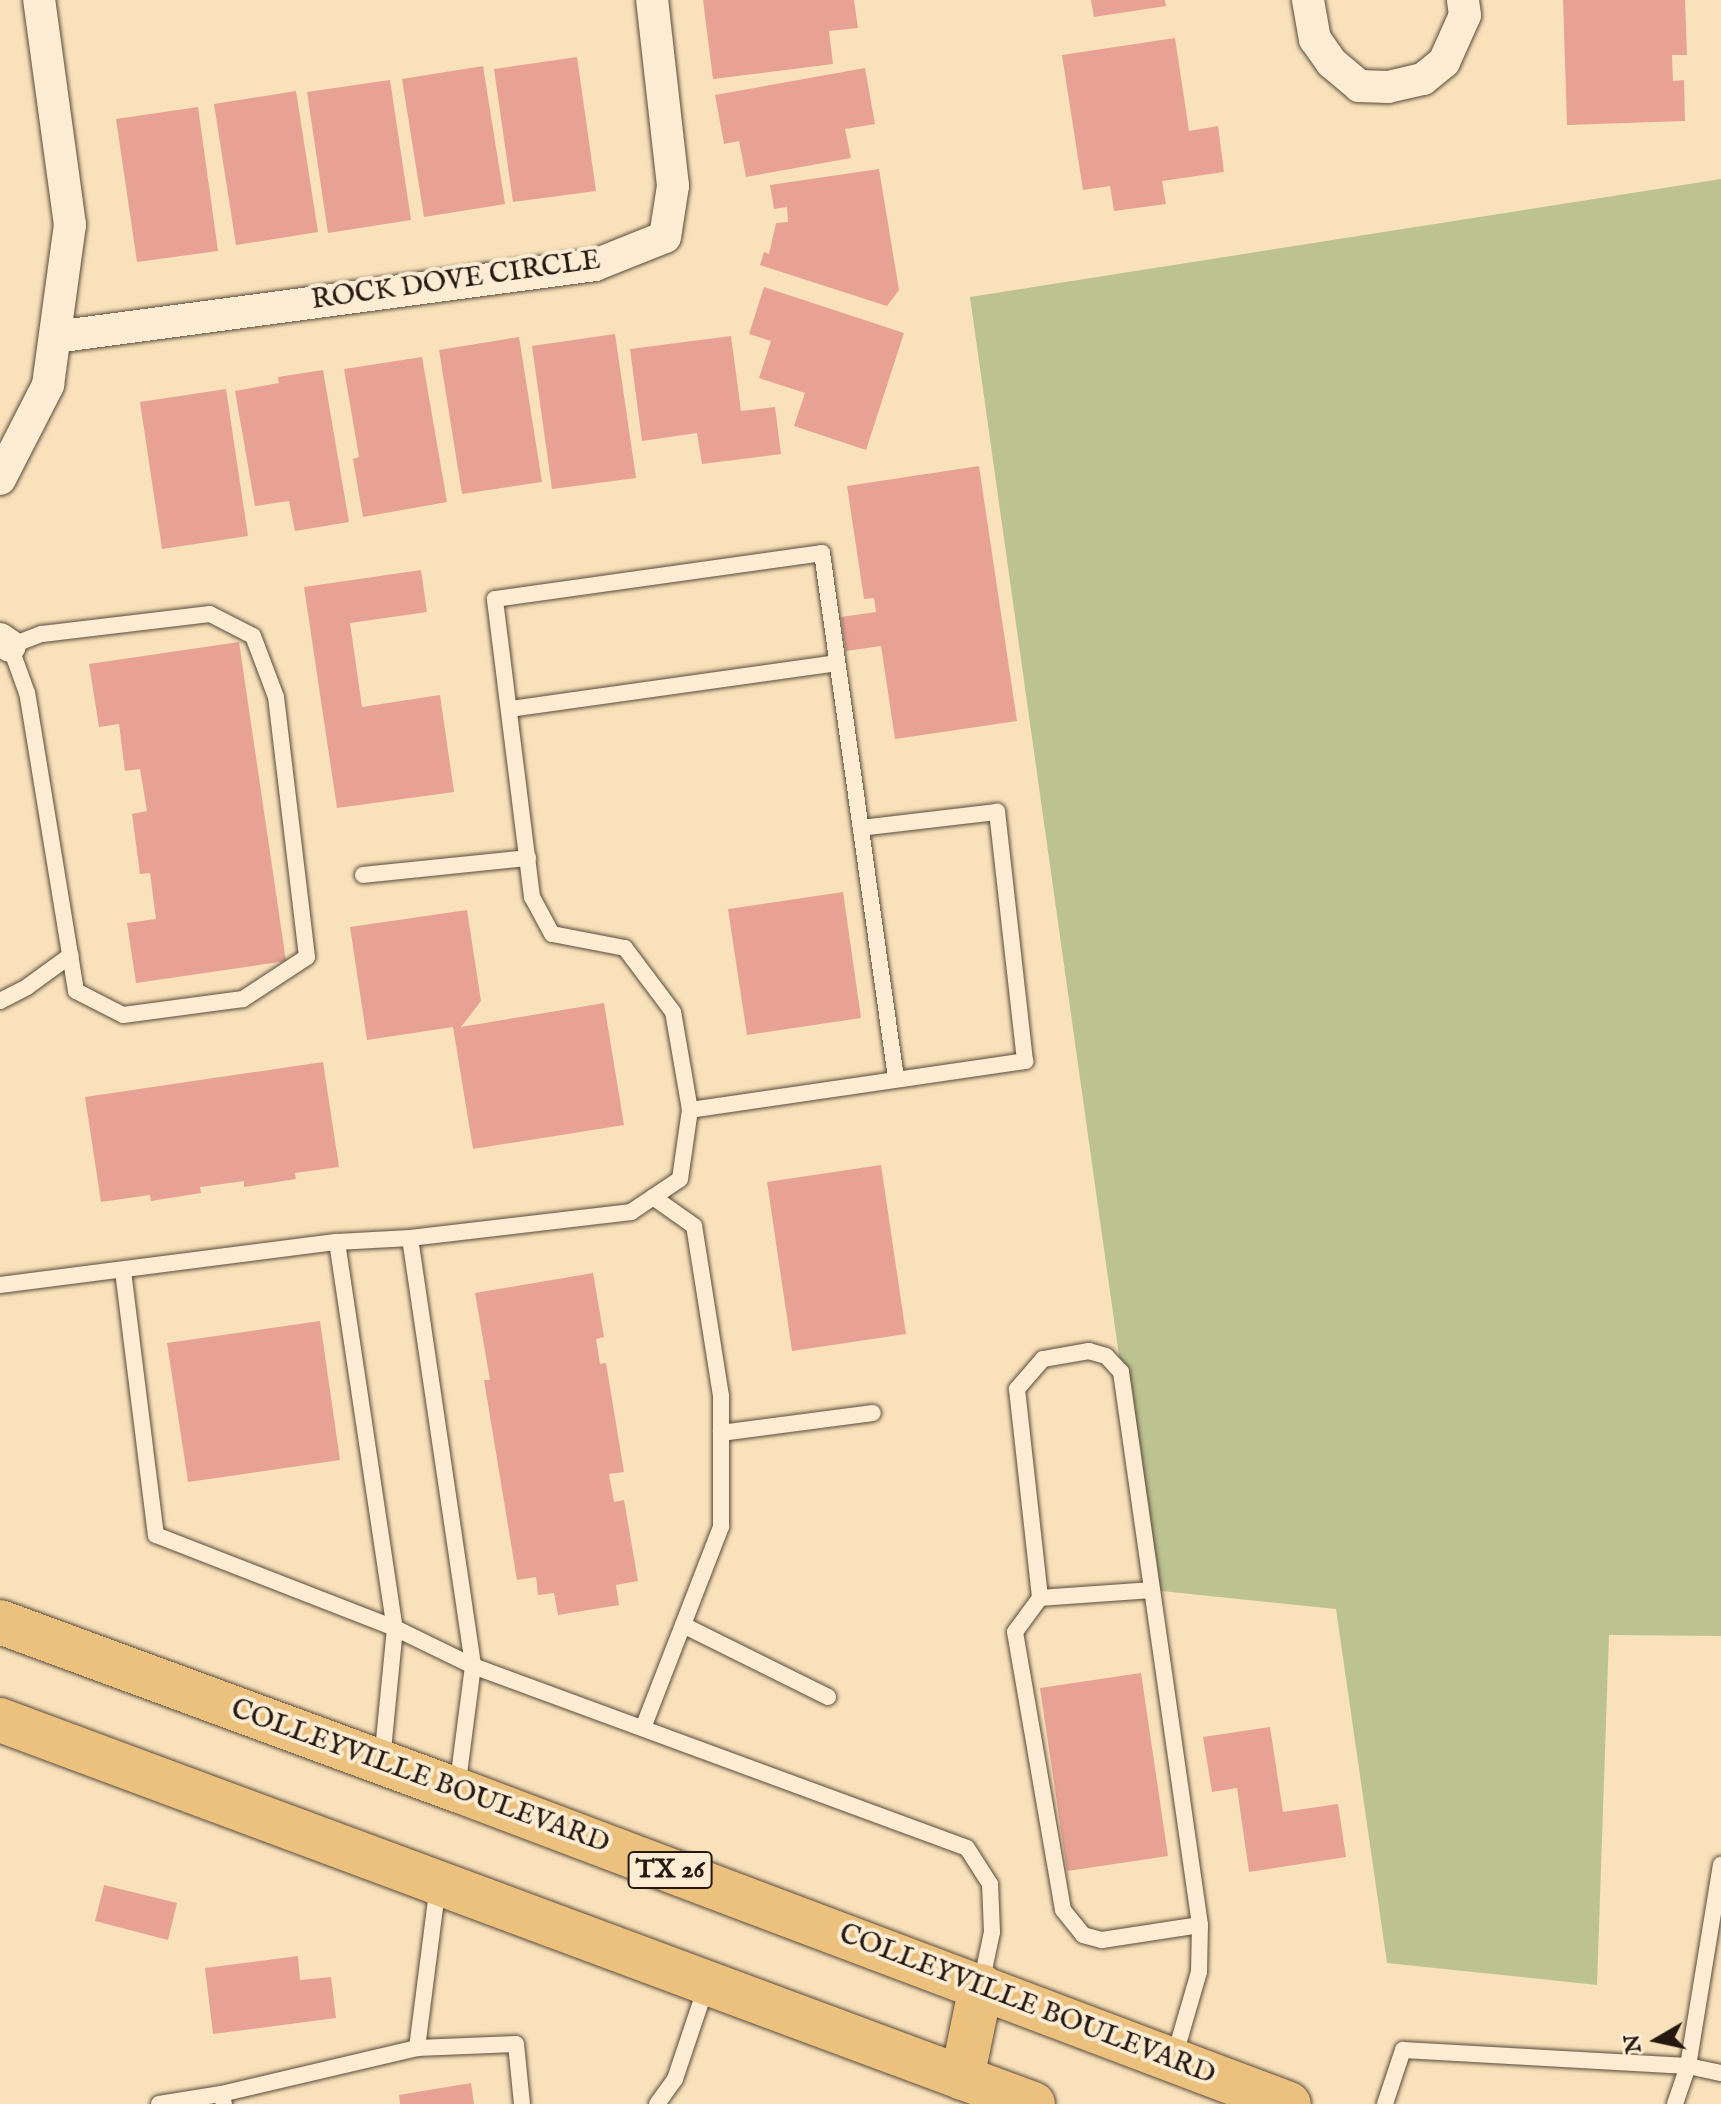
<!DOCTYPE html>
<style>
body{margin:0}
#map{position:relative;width:1721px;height:2104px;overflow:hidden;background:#f9e2bb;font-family:"IM FELL English",serif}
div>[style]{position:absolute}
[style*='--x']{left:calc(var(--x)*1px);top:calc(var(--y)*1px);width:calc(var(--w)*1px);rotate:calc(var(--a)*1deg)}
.green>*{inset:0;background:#bcc391}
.building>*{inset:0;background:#e7a294}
.roads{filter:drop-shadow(0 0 2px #594a3b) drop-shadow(0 0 2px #594a3b)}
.service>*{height:16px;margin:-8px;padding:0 8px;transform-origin:8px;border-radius:8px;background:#fbecd3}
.minor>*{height:32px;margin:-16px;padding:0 16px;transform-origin:16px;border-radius:16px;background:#fbecd3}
.primary>*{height:44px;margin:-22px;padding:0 22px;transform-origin:22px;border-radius:22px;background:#ecc17e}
span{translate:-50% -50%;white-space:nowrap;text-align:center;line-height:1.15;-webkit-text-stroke:8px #fbecd3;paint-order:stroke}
.shield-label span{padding:2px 6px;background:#fbecd3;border:2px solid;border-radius:6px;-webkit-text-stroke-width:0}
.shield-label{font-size:26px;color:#241810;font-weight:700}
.street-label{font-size:28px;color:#241810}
.north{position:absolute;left:1617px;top:2000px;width:80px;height:80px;-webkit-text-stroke:6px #fbecd3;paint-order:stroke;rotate:261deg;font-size:22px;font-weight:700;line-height:32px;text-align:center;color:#241810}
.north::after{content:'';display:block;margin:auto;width:28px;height:36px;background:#241810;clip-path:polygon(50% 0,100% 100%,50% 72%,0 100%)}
</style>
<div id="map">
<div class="green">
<div style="clip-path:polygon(1721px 179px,1721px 1636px,1609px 1635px,1597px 1985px,1387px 1963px,1336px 1609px,1152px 1590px,970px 297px)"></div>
</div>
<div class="building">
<div style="clip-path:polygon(703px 0,854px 0,858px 28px,829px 31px,833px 64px,713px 79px)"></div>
<div style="clip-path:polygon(1091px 0,1165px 0,1166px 6px,1094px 17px)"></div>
<div style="clip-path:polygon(1563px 0,1685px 0,1687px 55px,1672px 55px,1673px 81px,1684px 80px,1685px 121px,1567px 125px)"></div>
<div style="clip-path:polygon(1175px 38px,1189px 131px,1218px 126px,1224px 172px,1162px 181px,1166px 204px,1114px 211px,1110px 186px,1083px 190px,1062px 55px)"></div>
<div style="clip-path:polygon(577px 57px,596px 191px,513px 202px,494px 69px)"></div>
<div style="clip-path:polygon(483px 66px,505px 204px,424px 217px,402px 79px)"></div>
<div style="clip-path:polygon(865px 68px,875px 124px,845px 129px,851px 158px,746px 177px,739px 141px,724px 144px,715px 95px)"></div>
<div style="clip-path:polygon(390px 80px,411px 220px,328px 233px,307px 92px)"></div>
<div style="clip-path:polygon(296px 91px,318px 232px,236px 245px,214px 104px)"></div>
<div style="clip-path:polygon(198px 107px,218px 251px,137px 262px,116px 119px)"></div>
<div style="clip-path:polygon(879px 169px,899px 290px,887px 306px,760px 265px,764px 252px,769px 254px,776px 223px,788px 222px,787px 207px,774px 209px,770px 185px)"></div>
<div style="clip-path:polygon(764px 287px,904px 333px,866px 450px,794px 426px,805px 393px,759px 378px,771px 341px,749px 334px)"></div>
<div style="clip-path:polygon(615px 334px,636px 478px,552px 489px,532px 346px)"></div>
<div style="clip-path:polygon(731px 336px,741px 411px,775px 407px,781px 454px,702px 464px,697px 433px,642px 441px,630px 349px)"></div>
<div style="clip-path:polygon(519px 337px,542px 482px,462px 494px,439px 350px)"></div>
<div style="clip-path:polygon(422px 357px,447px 502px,363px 517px,353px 459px,359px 457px,344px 369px)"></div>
<div style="clip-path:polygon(323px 370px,349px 522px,295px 531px,289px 501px,255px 506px,235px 391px,279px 383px,278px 377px)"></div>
<div style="clip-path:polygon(226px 389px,248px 536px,162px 549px,140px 402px)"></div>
<div style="clip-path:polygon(979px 466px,1017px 721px,895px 739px,881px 646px,846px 651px,841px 617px,876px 612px,874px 598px,864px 599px,847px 486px)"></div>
<div style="clip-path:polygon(421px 570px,427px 612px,350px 623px,362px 707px,440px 695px,454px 792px,337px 808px,304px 587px)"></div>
<div style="clip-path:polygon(239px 642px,286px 961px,136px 983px,127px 923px,156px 919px,150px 873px,140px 874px,132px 814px,147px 811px,140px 769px,125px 771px,119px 724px,99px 727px,89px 664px)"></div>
<div style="clip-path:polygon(843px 892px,861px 1018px,747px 1035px,728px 909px)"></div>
<div style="clip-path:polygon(467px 910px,481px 1001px,461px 1027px,604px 1003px,624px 1125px,473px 1149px,453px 1027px,367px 1040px,350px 927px)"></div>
<div style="clip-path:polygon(323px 1062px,339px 1167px,295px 1173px,296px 1179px,244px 1187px,244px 1181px,200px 1187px,201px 1193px,151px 1201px,150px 1195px,101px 1202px,85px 1097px)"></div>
<div style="clip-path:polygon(881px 1165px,906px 1334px,792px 1351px,767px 1182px)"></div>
<div style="clip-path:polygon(593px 1273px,604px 1337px,596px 1339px,600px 1364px,606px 1363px,624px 1472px,609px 1474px,614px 1502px,624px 1500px,638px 1581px,616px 1585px,619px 1605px,558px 1615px,554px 1593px,538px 1595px,536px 1577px,517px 1580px,484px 1380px,490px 1380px,475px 1293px)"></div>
<div style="clip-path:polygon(320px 1321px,340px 1460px,188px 1482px,167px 1343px)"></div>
<div style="clip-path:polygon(1141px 1673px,1168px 1856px,1067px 1871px,1040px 1688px)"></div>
<div style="clip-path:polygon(1270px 1727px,1283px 1812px,1338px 1804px,1346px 1857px,1249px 1872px,1237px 1788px,1212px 1792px,1203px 1737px)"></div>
<div style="clip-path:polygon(104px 1885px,177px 1903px,168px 1940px,95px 1921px)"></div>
<div style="clip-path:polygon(298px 1956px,300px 1980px,331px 1977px,336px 2018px,213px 2034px,205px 1968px)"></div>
<div style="clip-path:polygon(471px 2083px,474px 2104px,400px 2104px,399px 2095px)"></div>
</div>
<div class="roads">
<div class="service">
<div style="--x:210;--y:614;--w:48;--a:27.1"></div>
<div style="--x:253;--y:636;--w:65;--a:69.3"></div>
<div style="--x:276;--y:697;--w:262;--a:83.2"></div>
<div style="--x:307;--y:957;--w:77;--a:146.7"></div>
<div style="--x:243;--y:999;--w:121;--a:172.4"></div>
<div style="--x:123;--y:1015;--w:53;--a:-152.9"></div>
<div style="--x:76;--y:991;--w:302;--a:-99.3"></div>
<div style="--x:27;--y:693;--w:50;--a:-109.9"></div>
<div style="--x:10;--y:646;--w:34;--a:-21"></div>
<div style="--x:42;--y:634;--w:169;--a:-6.8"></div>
<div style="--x:510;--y:709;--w:330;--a:-8"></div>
<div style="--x:363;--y:875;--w:166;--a:-5.9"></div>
<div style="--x:0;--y:1001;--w:30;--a:-27"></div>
<div style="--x:27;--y:987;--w:54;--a:-36"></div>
<div style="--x:690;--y:1110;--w:339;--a:-8.3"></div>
<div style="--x:1025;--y:1061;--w:251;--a:-96.4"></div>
<div style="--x:997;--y:812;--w:137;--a:173.3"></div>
<div style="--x:410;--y:1238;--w:433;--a:81.6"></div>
<div style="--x:473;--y:1666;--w:124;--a:97.4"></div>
<div style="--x:337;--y:1242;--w:390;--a:81.5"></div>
<div style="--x:395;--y:1628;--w:133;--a:95.6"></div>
<div style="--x:123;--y:1271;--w:266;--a:82.9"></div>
<div style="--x:156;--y:1535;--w:256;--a:21.3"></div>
<div style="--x:395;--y:1628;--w:87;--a:26"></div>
<div style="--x:473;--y:1666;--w:526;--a:20.22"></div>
<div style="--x:967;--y:1848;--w:43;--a:57.4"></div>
<div style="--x:990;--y:1884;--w:48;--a:87.6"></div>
<div style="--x:992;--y:1932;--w:53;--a:101.9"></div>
<div style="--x:0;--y:1285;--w:340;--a:-7.3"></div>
<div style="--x:337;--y:1242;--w:73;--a:-3.1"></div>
<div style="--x:410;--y:1238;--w:223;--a:-6.7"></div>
<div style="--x:631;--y:1212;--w:59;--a:-34"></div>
<div style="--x:680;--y:1179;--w:70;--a:-81.8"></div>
<div style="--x:690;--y:1110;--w:99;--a:-99.8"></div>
<div style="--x:673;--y:1012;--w:80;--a:-126.9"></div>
<div style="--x:625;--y:948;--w:74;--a:-169.1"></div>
<div style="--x:552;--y:934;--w:42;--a:-118.4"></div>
<div style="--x:532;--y:897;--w:300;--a:-97.1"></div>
<div style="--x:495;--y:599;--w:330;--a:-8"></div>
<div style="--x:822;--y:553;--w:530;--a:81.98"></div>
<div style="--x:721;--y:1433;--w:153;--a:-7.5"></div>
<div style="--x:1040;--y:1598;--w:112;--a:-4.1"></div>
<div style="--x:683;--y:1625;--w:162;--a:26.4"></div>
<div style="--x:643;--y:1728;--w:216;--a:-68.8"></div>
<div style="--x:721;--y:1527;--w:131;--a:-90"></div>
<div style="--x:721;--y:1396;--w:172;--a:-99"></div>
<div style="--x:694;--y:1226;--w:50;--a:-144.7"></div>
<div style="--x:417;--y:2048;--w:164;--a:-82.7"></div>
<div style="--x:1174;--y:2058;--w:90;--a:-73.8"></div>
<div style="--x:1199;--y:1972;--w:47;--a:-88.8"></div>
<div style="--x:1200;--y:1925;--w:559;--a:-98.13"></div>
<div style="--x:1121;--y:1372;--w:22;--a:-133"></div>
<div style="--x:1106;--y:1356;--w:18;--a:-164"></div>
<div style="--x:1089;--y:1351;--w:47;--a:170.1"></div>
<div style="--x:1043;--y:1359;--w:40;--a:131"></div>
<div style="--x:1017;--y:1389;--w:210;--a:83.7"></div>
<div style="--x:1040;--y:1598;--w:42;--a:126.3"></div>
<div style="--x:1015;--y:1632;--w:282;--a:80.2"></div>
<div style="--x:1063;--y:1910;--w:32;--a:51"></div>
<div style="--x:1083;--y:1935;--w:20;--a:15"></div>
<div style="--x:1102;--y:1940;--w:99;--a:-8.7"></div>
<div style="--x:159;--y:2104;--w:63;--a:-9.2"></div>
<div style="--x:224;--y:2104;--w:10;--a:-107"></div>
<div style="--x:221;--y:2094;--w:201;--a:-13.2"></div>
<div style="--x:417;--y:2048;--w:99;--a:-2.3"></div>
<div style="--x:516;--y:2044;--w:60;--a:84.3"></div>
<div style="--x:657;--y:2104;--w:31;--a:-54"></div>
<div style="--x:675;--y:2079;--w:100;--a:-71.4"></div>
<div style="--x:1385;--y:2104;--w:57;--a:-71.6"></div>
<div style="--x:1403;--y:2050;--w:285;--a:3.2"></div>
<div style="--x:1688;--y:2066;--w:34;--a:12"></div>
<div style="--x:1675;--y:2104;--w:40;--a:-71.1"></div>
<div style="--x:1688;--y:2066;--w:204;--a:-80.7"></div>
</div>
<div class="minor">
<div style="--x:1308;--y:0;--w:40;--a:80"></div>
<div style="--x:1315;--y:39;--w:29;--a:55"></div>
<div style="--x:1332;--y:63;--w:35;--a:40"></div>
<div style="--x:1359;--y:86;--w:29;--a:2"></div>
<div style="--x:1388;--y:87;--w:36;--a:-13"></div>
<div style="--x:1423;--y:79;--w:27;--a:-39"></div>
<div style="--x:1444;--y:62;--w:51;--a:-65.9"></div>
<div style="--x:1465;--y:15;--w:15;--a:-98"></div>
<div style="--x:55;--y:337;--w:545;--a:-7.59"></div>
<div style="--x:595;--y:265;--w:75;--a:-21.8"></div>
<div style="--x:665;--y:237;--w:52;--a:-81.1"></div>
<div style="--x:673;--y:186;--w:187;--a:-96.4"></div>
<div style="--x:0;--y:479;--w:106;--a:-62.9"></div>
<div style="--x:48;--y:385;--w:162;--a:-82.2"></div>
<div style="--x:70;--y:225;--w:227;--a:-97.8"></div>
<div style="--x:0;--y:639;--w:12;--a:35"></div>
</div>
<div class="primary">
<div style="--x:0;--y:1622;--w:487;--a:20.2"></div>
<div style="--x:457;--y:1790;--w:889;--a:20.68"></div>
<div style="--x:0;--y:1720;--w:1102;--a:20.39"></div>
<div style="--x:962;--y:2078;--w:94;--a:-78.3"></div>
</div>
</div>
<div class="shield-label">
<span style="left:670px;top:1870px">TX 26</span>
</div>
<div class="street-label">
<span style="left:456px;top:281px;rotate:-8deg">ROCK DOVE CIRCLE</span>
<span style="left:420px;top:1777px;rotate:20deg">COLLEYVILLE BOULEVARD</span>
<span style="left:1027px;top:2005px;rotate:21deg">COLLEYVILLE BOULEVARD</span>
</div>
<div class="north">N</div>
</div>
